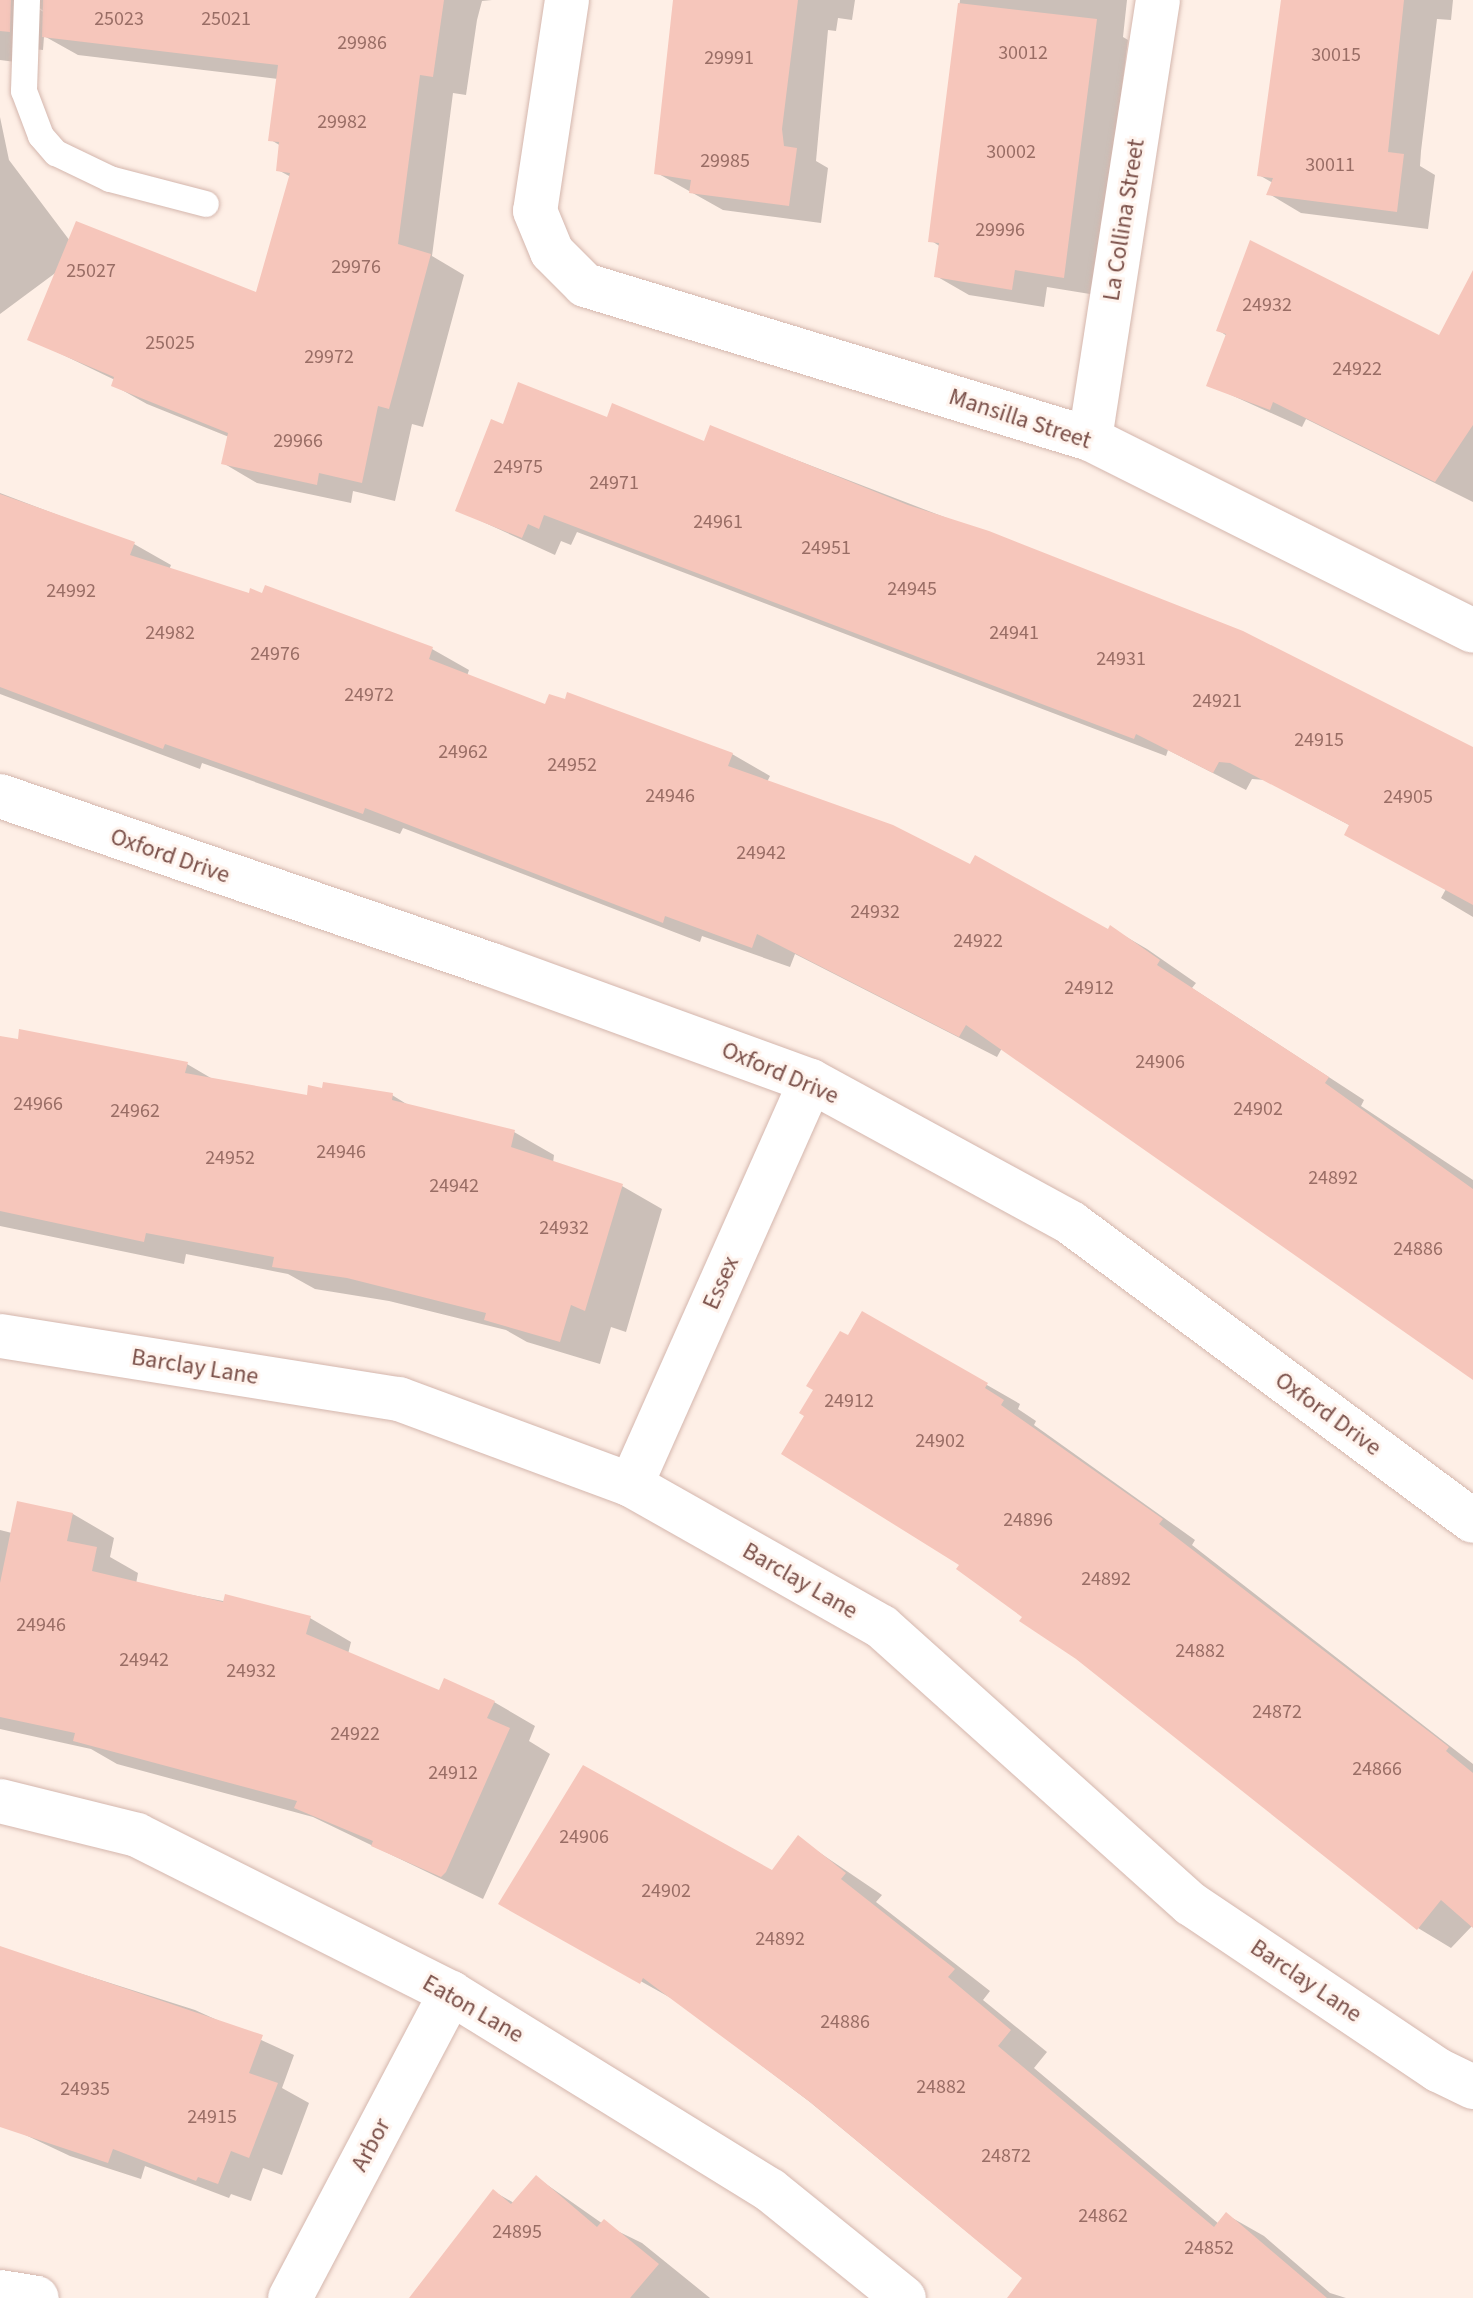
<!DOCTYPE html>
<style>
body{margin:0}
#map{position:relative;width:1473px;height:2298px;overflow:hidden;background:#feefe6;font-family:"Source Sans 3",sans-serif}
div>[style]{position:absolute}
[style*='--x']{left:calc(var(--x)*1px);top:calc(var(--y)*1px);width:calc(var(--w)*1px);rotate:calc(var(--a)*1deg)}
.shadow>*{inset:0;background:#0003}
.building>*{inset:0;background:#f6c6bb}
.roads{filter:drop-shadow(0 0 2px #d4b6ad) drop-shadow(0 0 2px #d4b6ad)}
.service>*{height:26px;margin:-13px;padding:0 13px;transform-origin:13px;border-radius:13px;background:#fff}
.minor>*{height:44px;margin:-22px;padding:0 22px;transform-origin:22px;border-radius:22px;background:#fff}
span{translate:-50% -50%;white-space:nowrap;text-align:center;line-height:1.15;-webkit-text-stroke:6px #fff4ee;paint-order:stroke}
.number-label{font-size:20px;color:#996d65}
.number-label span{-webkit-text-stroke-width:0}
.street-label{font-size:24px;color:#7a4f48}
</style>
<div id="map">
<div class="shadow">
<div style="clip-path:polygon(0 0,23px 0,44px 12px,31px 0,492px 0,482px 1px,477px 20px,466px 95px,453px 93px,432px 256px,464px 275px,423px 427px,412px 424px,395px 501px,353px 491px,351px 503px,257px 483px,223px 463px,229px 437px,147px 404px,113px 385px,115px 380px,30px 339px,58px 271px,0 314px,0 117px,9px 160px,70px 241px,258px 294px,291px 177px,278px 170px,281px 146px,271px 140px,278px 79px,78px 55px,44px 36px,43px 50px,33px 49px,31px 64px,0 60px)"></div>
<div style="clip-path:polygon(679px 0,855px 0,852px 20px,838px 18px,836px 31px,828px 30px,816px 161px,828px 168px,821px 223px,723px 210px,657px 173px)"></div>
<div style="clip-path:polygon(960px 0,1127px 0,1123px 37px,1128px 40px,1096px 295px,1047px 287px,1044px 307px,969px 295px,936px 276px,941px 247px,930px 240px)"></div>
<div style="clip-path:polygon(1282px 0,1453px 0,1451px 20px,1437px 19px,1421px 151px,1420px 166px,1435px 175px,1428px 229px,1301px 213px,1269px 194px,1273px 183px,1259px 175px)"></div>
<div style="clip-path:polygon(1218px 330px,1473px 341px,1473px 502px,1306px 419px,1302px 427px,1209px 385px,1227px 336px)"></div>
<div style="clip-path:polygon(608px 419px,705px 443px,711px 427px,1242px 632px,1473px 749px,1473px 917px,1441px 898px,1446px 889px,1351px 826px,1265px 780px,1252px 779px,1246px 790px,1168px 750px,1166px 756px,577px 532px,571px 545px,561px 541px,555px 555px,457px 510px,504px 426px)"></div>
<div style="clip-path:polygon(0 493px,134px 544px,171px 565px,169px 570px,432px 649px,469px 670px,467px 676px,546px 707px,635px 718px,732px 754px,770px 776px,767px 782px,1108px 932px,1111px 928px,1147px 949px,1196px 983px,1192px 988px,1364px 1100px,1361px 1106px,1473px 1180px,1473px 1377px,1002px 1048px,997px 1057px,795px 954px,790px 967px,702px 936px,700px 942px,403px 828px,400px 834px,202px 763px,200px 769px,0 694px)"></div>
<div style="clip-path:polygon(0 1054px,187px 1064px,216px 1081px,308px 1097px,392px 1095px,413px 1108px,514px 1132px,554px 1155px,553px 1163px,622px 1186px,662px 1209px,626px 1332px,611px 1327px,600px 1364px,527px 1342px,506px 1330px,389px 1301px,315px 1289px,288px 1274px,186px 1254px,184px 1264px,0 1226px)"></div>
<div style="clip-path:polygon(863px 1314px,1020px 1404px,1018px 1409px,1036px 1421px,1034px 1425px,1195px 1540px,1192px 1545px,1473px 1764px,1473px 1925px,1451px 1948px,1418px 1928px,1025px 1617px,962px 1564px,807px 1415px)"></div>
<div style="clip-path:polygon(73px 1514px,114px 1538px,110px 1557px,138px 1573px,136px 1584px,310px 1618px,351px 1642px,348px 1654px,440px 1692px,494px 1702px,535px 1726px,529px 1741px,550px 1754px,483px 1899px,313px 1817px,117px 1764px,91px 1749px,0 1729px,0 1530px,12px 1533px)"></div>
<div style="clip-path:polygon(798px 1838px,882px 1895px,876px 1902px,990px 1991px,983px 2000px,1047px 2052px,1034px 2068px,1219px 2224px,1227px 2215px,1264px 2236px,1330px 2293px,1346px 2298px,1047px 2298px,810px 2102px,678px 2002px,501px 1903px,772px 1872px)"></div>
<div style="clip-path:polygon(0 1948px,195px 2010px,294px 2055px,282px 2088px,309px 2103px,282px 2175px,263px 2168px,251px 2201px,231px 2194px,229px 2198px,145px 2166px,141px 2179px,70px 2156px,0 2123px)"></div>
<div style="clip-path:polygon(536px 2177px,603px 2224px,642px 2243px,710px 2298px,433px 2298px,493px 2191px,514px 2203px)"></div>
</div>
<div class="building">
<div style="clip-path:polygon(0 0,11px 0,10px 32px,0 31px)"></div>
<div style="clip-path:polygon(43px 0,444px 0,433px 77px,420px 75px,398px 244px,431px 254px,389px 409px,378px 406px,362px 483px,319px 473px,317px 485px,221px 464px,228px 433px,111px 386px,114px 377px,27px 340px,76px 221px,256px 292px,290px 173px,276px 171px,279px 142px,268px 141px,278px 65px,42px 37px)"></div>
<div style="clip-path:polygon(673px 0,798px 0,782px 129px,784px 146px,797px 148px,789px 206px,689px 193px,691px 180px,654px 174px)"></div>
<div style="clip-path:polygon(1281px 0,1404px 0,1388px 152px,1404px 154px,1397px 212px,1266px 195px,1273px 178px,1257px 176px)"></div>
<div style="clip-path:polygon(958px 3px,1097px 19px,1064px 278px,1015px 270px,1012px 290px,934px 277px,939px 243px,928px 242px)"></div>
<div style="clip-path:polygon(1250px 240px,1439px 335px,1473px 270px,1473px 425px,1435px 482px,1273px 402px,1270px 410px,1206px 386px,1226px 334px,1216px 331px)"></div>
<div style="clip-path:polygon(518px 382px,607px 417px,612px 403px,704px 441px,710px 425px,908px 505px,989px 531px,1243px 631px,1473px 747px,1473px 905px,1344px 835px,1349px 825px,1230px 763px,1219px 762px,1213px 773px,1136px 734px,1134px 739px,544px 515px,539px 529px,528px 524px,522px 538px,455px 511px,491px 419px,503px 424px)"></div>
<div style="clip-path:polygon(0 494px,135px 542px,130px 555px,249px 593px,250px 588px,262px 593px,265px 585px,433px 647px,429px 659px,545px 704px,549px 694px,565px 699px,567px 692px,733px 753px,728px 766px,893px 825px,970px 864px,975px 855px,1108px 929px,1110px 925px,1160px 960px,1157px 965px,1329px 1077px,1325px 1083px,1473px 1189px,1473px 1380px,966px 1025px,959px 1037px,757px 934px,752px 948px,665px 916px,663px 923px,365px 808px,363px 814px,165px 744px,163px 749px,0 687px)"></div>
<div style="clip-path:polygon(19px 1029px,188px 1062px,185px 1073px,307px 1095px,308px 1085px,322px 1088px,323px 1082px,393px 1093px,392px 1100px,515px 1130px,511px 1147px,623px 1184px,585px 1311px,571px 1305px,560px 1342px,484px 1320px,486px 1313px,347px 1278px,272px 1267px,274px 1257px,146px 1233px,144px 1242px,0 1211px,0 1036px,18px 1039px)"></div>
<div style="clip-path:polygon(862px 1311px,988px 1383px,985px 1388px,1004px 1400px,1001px 1405px,1163px 1519px,1159px 1524px,1449px 1747px,1446px 1751px,1473px 1773px,1473px 1928px,1441px 1900px,1417px 1930px,1076px 1659px,1019px 1621px,1022px 1617px,956px 1569px,959px 1565px,781px 1454px,804px 1416px,799px 1413px,813px 1390px,806px 1386px,840px 1331px,848px 1335px)"></div>
<div style="clip-path:polygon(17px 1501px,73px 1513px,67px 1541px,97px 1547px,92px 1571px,223px 1602px,225px 1594px,311px 1616px,306px 1634px,439px 1690px,444px 1678px,495px 1701px,487px 1718px,510px 1728px,446px 1872px,441px 1877px,371px 1846px,373px 1841px,294px 1808px,297px 1801px,73px 1741px,75px 1733px,0 1717px,0 1583px)"></div>
<div style="clip-path:polygon(583px 1765px,772px 1870px,798px 1835px,846px 1873px,841px 1879px,955px 1969px,948px 1977px,1011px 2030px,998px 2046px,1214px 2227px,1226px 2212px,1327px 2298px,1007px 2298px,1022px 2278px,810px 2102px,643px 1978px,640px 1984px,498px 1904px)"></div>
<div style="clip-path:polygon(0 1946px,263px 2035px,249px 2073px,278px 2083px,249px 2158px,231px 2151px,218px 2184px,198px 2177px,196px 2181px,113px 2149px,108px 2163px,0 2127px)"></div>
<div style="clip-path:polygon(536px 2175px,597px 2227px,604px 2219px,659px 2264px,630px 2298px,409px 2298px,493px 2189px,511px 2204px)"></div>
</div>
<div class="roads">
<div class="service">
<div style="--x:27;--y:0;--w:91;--a:91.9"></div>
<div style="--x:24;--y:91;--w:48;--a:69.3"></div>
<div style="--x:41;--y:136;--w:23;--a:49"></div>
<div style="--x:56;--y:153;--w:60;--a:25.7"></div>
<div style="--x:110;--y:179;--w:99;--a:14.6"></div>
</div>
<div class="minor">
<div style="--x:567;--y:0;--w:213;--a:98.6"></div>
<div style="--x:535;--y:211;--w:44;--a:67.5"></div>
<div style="--x:552;--y:252;--w:47;--a:45"></div>
<div style="--x:585;--y:285;--w:528;--a:16.96"></div>
<div style="--x:1090;--y:439;--w:428;--a:26.6"></div>
<div style="--x:1090;--y:439;--w:444;--a:-81.2"></div>
<div style="--x:0;--y:796;--w:520;--a:18.96"></div>
<div style="--x:492;--y:965;--w:339;--a:20"></div>
<div style="--x:811;--y:1081;--w:296;--a:28.6"></div>
<div style="--x:1071;--y:1223;--w:500;--a:36.55"></div>
<div style="--x:0;--y:1336;--w:404;--a:9"></div>
<div style="--x:399;--y:1399;--w:247;--a:20.3"></div>
<div style="--x:631;--y:1485;--w:288;--a:29.5"></div>
<div style="--x:882;--y:1627;--w:415;--a:41.9"></div>
<div style="--x:1191;--y:1904;--w:298;--a:33.9"></div>
<div style="--x:1438;--y:2070;--w:39;--a:26"></div>
<div style="--x:631;--y:1485;--w:442;--a:-66"></div>
<div style="--x:0;--y:1801;--w:141;--a:13.9"></div>
<div style="--x:137;--y:1835;--w:352;--a:26.7"></div>
<div style="--x:451;--y:1993;--w:375;--a:31.7"></div>
<div style="--x:770;--y:2190;--w:172;--a:38.9"></div>
<div style="--x:0;--y:2292;--w:37;--a:9"></div>
<div style="--x:290;--y:2298;--w:345;--a:-62.2"></div>
</div>
</div>
<div class="number-label">
<span style="left:119px;top:19px">25023</span>
<span style="left:226px;top:19px">25021</span>
<span style="left:362px;top:43px">29986</span>
<span style="left:1023px;top:53px">30012</span>
<span style="left:1336px;top:55px">30015</span>
<span style="left:729px;top:58px">29991</span>
<span style="left:342px;top:122px">29982</span>
<span style="left:1011px;top:152px">30002</span>
<span style="left:725px;top:161px">29985</span>
<span style="left:1330px;top:165px">30011</span>
<span style="left:1000px;top:230px">29996</span>
<span style="left:356px;top:267px">29976</span>
<span style="left:91px;top:271px">25027</span>
<span style="left:1267px;top:305px">24932</span>
<span style="left:170px;top:343px">25025</span>
<span style="left:329px;top:357px">29972</span>
<span style="left:1357px;top:369px">24922</span>
<span style="left:298px;top:441px">29966</span>
<span style="left:518px;top:467px">24975</span>
<span style="left:614px;top:483px">24971</span>
<span style="left:718px;top:522px">24961</span>
<span style="left:826px;top:548px">24951</span>
<span style="left:912px;top:589px">24945</span>
<span style="left:71px;top:591px">24992</span>
<span style="left:170px;top:633px">24982</span>
<span style="left:1014px;top:633px">24941</span>
<span style="left:275px;top:654px">24976</span>
<span style="left:1121px;top:659px">24931</span>
<span style="left:369px;top:695px">24972</span>
<span style="left:1217px;top:701px">24921</span>
<span style="left:1319px;top:740px">24915</span>
<span style="left:463px;top:752px">24962</span>
<span style="left:572px;top:765px">24952</span>
<span style="left:670px;top:796px">24946</span>
<span style="left:1408px;top:797px">24905</span>
<span style="left:761px;top:853px">24942</span>
<span style="left:875px;top:912px">24932</span>
<span style="left:978px;top:941px">24922</span>
<span style="left:1089px;top:988px">24912</span>
<span style="left:1160px;top:1062px">24906</span>
<span style="left:38px;top:1104px">24966</span>
<span style="left:1258px;top:1109px">24902</span>
<span style="left:135px;top:1111px">24962</span>
<span style="left:341px;top:1152px">24946</span>
<span style="left:230px;top:1158px">24952</span>
<span style="left:1333px;top:1178px">24892</span>
<span style="left:454px;top:1186px">24942</span>
<span style="left:564px;top:1228px">24932</span>
<span style="left:1418px;top:1249px">24886</span>
<span style="left:849px;top:1401px">24912</span>
<span style="left:940px;top:1441px">24902</span>
<span style="left:1028px;top:1520px">24896</span>
<span style="left:1106px;top:1579px">24892</span>
<span style="left:41px;top:1625px">24946</span>
<span style="left:1200px;top:1651px">24882</span>
<span style="left:144px;top:1660px">24942</span>
<span style="left:251px;top:1671px">24932</span>
<span style="left:1277px;top:1712px">24872</span>
<span style="left:355px;top:1734px">24922</span>
<span style="left:1377px;top:1769px">24866</span>
<span style="left:453px;top:1773px">24912</span>
<span style="left:584px;top:1837px">24906</span>
<span style="left:666px;top:1891px">24902</span>
<span style="left:780px;top:1939px">24892</span>
<span style="left:845px;top:2022px">24886</span>
<span style="left:941px;top:2087px">24882</span>
<span style="left:85px;top:2089px">24935</span>
<span style="left:212px;top:2117px">24915</span>
<span style="left:1006px;top:2156px">24872</span>
<span style="left:1103px;top:2216px">24862</span>
<span style="left:517px;top:2232px">24895</span>
<span style="left:1209px;top:2248px">24852</span>
</div>
<div class="street-label">
<span style="left:1124px;top:220px;rotate:-81deg">La Collina Street</span>
<span style="left:1020px;top:419px;rotate:18deg">Mansilla Street</span>
<span style="left:170px;top:856px;rotate:19deg">Oxford Drive</span>
<span style="left:780px;top:1073px;rotate:23deg">Oxford Drive</span>
<span style="left:721px;top:1283px;rotate:-66deg">Essex</span>
<span style="left:195px;top:1367px;rotate:9deg">Barclay Lane</span>
<span style="left:1328px;top:1414px;rotate:36deg">Oxford Drive</span>
<span style="left:800px;top:1581px;rotate:30deg">Barclay Lane</span>
<span style="left:1306px;top:1981px;rotate:34deg">Barclay Lane</span>
<span style="left:473px;top:2009px;rotate:30deg">Eaton Lane</span>
<span style="left:371px;top:2145px;rotate:-62deg">Arbor</span>
</div>
</div>
